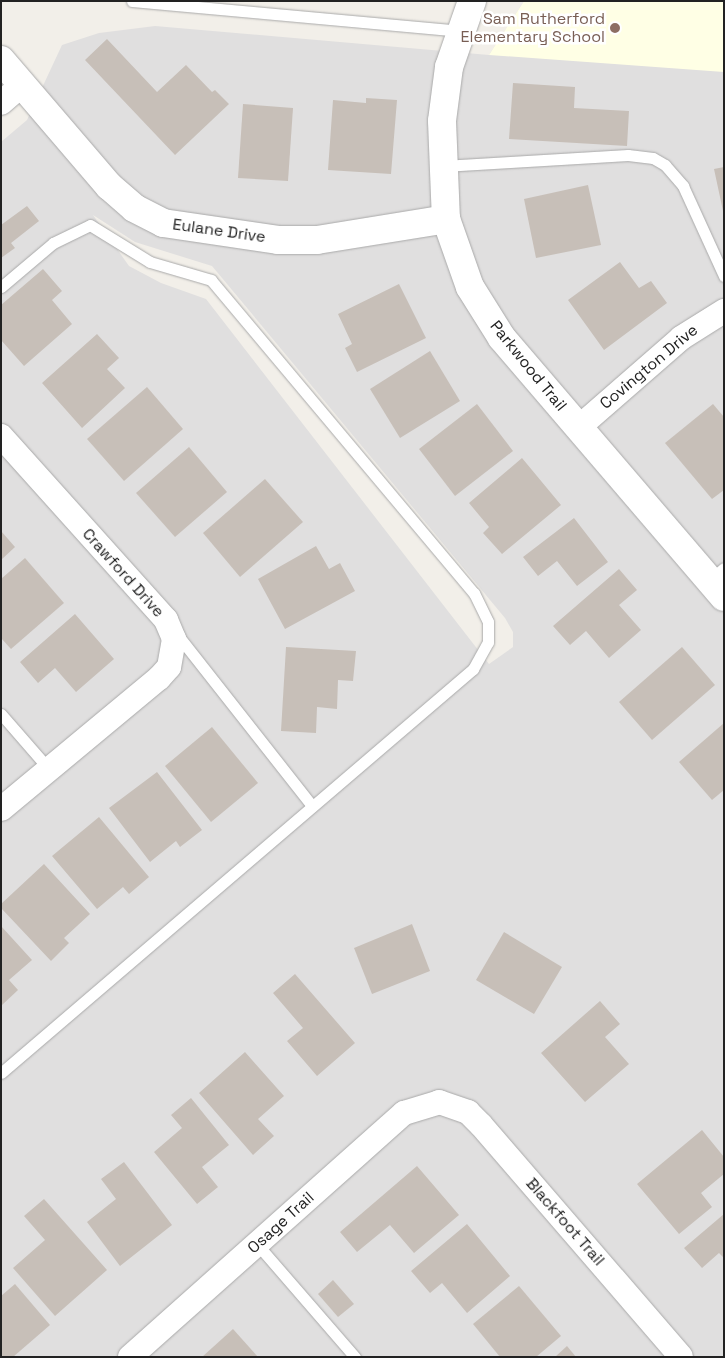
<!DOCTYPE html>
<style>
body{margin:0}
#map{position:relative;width:725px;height:1358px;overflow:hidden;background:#f2efe9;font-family:"Space Grotesk",sans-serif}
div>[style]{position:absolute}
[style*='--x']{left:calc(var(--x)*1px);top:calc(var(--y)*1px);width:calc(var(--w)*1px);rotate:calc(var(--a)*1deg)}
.residential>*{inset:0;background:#e0dfdf}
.education>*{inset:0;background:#ffffe5}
.building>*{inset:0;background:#c7bfb8}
.roads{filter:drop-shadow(0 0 1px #a9a9a9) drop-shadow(0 0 1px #a9a9a9)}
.service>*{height:11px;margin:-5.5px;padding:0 5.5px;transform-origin:5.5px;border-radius:5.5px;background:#fff}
.minor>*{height:24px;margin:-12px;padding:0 12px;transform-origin:12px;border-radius:12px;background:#fff}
.tertiary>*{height:28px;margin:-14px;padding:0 14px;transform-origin:14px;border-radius:14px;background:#fff}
.dots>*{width:14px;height:14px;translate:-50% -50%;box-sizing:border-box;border:2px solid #fff;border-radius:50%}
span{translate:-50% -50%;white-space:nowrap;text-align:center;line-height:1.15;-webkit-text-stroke:5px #fff;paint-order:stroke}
.education-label{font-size:16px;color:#785e54}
.right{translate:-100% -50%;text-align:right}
.street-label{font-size:16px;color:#222}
.frame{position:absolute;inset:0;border:2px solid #222;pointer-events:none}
</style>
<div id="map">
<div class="residential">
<div style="clip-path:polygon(evenodd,524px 1px,724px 1px,724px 1357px,1px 1357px,1px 142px,27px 120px,62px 45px,99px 33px,155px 26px,489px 55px,524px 1px,93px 215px,135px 242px,212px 266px,505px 618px,513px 632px,513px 647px,489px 664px,206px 299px,161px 283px,129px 266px,93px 215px)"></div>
</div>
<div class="education">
<div style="clip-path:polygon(524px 1px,724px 1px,724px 72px,489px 55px)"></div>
</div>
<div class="building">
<div style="clip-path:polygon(107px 39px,157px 92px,186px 65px,212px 92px,215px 90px,229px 104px,175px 155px,85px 60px)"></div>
<div style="clip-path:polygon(513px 83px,575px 87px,574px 108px,629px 111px,627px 146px,509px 139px)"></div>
<div style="clip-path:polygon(366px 98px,397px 100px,391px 174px,328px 170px,333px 100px,366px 103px)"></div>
<div style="clip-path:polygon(243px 104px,293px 108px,288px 181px,238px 178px)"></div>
<div style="clip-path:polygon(724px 167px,724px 211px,723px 211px,714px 169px)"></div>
<div style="clip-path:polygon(588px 185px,601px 245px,536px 258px,524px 199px)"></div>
<div style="clip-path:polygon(27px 206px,39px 221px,11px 243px,15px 248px,1px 258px,1px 225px)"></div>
<div style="clip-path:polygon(620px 262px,639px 288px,651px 281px,667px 303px,604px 350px,568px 300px)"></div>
<div style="clip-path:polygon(43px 269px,62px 291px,52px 300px,72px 324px,24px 366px,1px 340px,1px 305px)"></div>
<div style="clip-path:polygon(399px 284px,426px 338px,357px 372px,345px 348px,352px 344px,338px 314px)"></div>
<div style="clip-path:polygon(97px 334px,119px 358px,107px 369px,125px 388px,82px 428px,42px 383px)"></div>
<div style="clip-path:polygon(430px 351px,460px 401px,400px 438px,370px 389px)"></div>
<div style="clip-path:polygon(147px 387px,183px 429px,124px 481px,87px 439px)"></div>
<div style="clip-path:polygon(477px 404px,513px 451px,455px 496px,419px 449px)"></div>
<div style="clip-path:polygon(713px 404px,724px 417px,724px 490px,712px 499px,665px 443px)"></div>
<div style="clip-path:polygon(189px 447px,227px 492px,175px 537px,136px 493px)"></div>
<div style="clip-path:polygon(522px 458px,561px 505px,502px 554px,483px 533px,489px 527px,469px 503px)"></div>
<div style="clip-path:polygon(265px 479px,303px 522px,240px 577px,203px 533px)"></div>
<div style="clip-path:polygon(574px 518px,608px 562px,577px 586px,557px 561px,538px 576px,523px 557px)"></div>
<div style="clip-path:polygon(1px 531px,15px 547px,1px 560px)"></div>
<div style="clip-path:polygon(316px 546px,329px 569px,340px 563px,355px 591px,285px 629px,258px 579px)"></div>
<div style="clip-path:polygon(25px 558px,64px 603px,11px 649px,1px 638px,1px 579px)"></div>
<div style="clip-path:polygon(619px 569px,637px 590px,619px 605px,641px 630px,609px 658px,586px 631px,570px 645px,553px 626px)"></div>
<div style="clip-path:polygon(75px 614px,114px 659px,76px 692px,55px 668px,38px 683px,20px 662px)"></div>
<div style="clip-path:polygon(286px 647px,356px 651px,353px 681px,338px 680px,337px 709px,317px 707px,316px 733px,281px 731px)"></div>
<div style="clip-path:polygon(682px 647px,715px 685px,652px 740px,619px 702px)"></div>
<div style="clip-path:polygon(724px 723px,724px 790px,712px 800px,679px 762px)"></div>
<div style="clip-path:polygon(212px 727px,258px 783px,211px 822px,165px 766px)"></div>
<div style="clip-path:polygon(157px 772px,202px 830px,180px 847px,176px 841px,150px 862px,109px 808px)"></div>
<div style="clip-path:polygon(99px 817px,149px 877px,129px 894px,123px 887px,97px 909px,52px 856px)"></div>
<div style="clip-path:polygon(44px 864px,90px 914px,64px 938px,69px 943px,51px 961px,1px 908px,1px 904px)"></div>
<div style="clip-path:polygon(412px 924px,430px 971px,372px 994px,354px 948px)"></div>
<div style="clip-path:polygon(1px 926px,32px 960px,9px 980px,18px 990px,1px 1006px)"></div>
<div style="clip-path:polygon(504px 932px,562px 967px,534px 1014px,476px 980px)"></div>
<div style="clip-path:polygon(295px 974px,355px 1043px,317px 1076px,287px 1041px,303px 1028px,273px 993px)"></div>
<div style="clip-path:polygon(600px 1001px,620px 1024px,605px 1037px,629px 1064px,585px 1102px,541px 1053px)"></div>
<div style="clip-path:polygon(245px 1052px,284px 1096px,258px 1119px,274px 1136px,253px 1155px,199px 1093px)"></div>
<div style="clip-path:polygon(191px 1098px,229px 1145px,202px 1167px,218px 1187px,197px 1204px,154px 1152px,182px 1128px,171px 1115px)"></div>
<div style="clip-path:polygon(702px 1130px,724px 1157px,724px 1174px,701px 1193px,712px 1207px,679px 1234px,637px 1184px)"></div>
<div style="clip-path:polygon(124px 1162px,172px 1225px,120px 1266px,87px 1222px,116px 1199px,101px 1179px)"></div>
<div style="clip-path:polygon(417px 1166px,459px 1215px,414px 1253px,390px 1225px,357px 1252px,340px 1232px)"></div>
<div style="clip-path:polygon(44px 1199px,107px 1270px,55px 1316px,13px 1268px,45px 1240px,24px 1216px)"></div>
<div style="clip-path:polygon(724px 1214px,724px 1258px,719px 1253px,702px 1268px,684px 1248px)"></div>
<div style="clip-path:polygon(467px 1224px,510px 1276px,467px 1313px,442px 1283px,430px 1293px,411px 1271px)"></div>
<div style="clip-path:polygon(333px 1280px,354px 1304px,338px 1317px,318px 1294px)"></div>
<div style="clip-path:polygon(15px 1284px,50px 1325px,13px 1357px,1px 1357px,1px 1296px)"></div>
<div style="clip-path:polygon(519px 1286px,561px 1336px,536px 1357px,500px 1357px,473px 1324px)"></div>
<div style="clip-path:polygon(233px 1329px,258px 1357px,202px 1357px)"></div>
<div style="clip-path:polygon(567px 1346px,576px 1357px,555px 1357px)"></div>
</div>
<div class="roads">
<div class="service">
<div style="--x:132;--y:1;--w:331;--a:5.2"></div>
<div style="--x:443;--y:166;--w:185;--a:-3.4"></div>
<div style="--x:628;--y:155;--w:25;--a:7"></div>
<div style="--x:653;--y:158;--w:14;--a:30"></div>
<div style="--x:665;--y:165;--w:28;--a:49"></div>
<div style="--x:683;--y:186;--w:99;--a:65.5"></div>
<div style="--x:1;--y:287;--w:68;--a:-40.2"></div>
<div style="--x:53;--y:243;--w:41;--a:-25.9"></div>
<div style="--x:90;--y:225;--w:70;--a:31.7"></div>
<div style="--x:150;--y:262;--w:64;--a:16.4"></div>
<div style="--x:211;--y:280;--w:409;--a:50"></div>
<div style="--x:474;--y:593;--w:32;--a:64"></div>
<div style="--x:488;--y:622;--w:20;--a:90"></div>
<div style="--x:488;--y:642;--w:31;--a:119"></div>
<div style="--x:473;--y:669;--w:621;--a:139.44"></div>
<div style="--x:710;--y:580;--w:18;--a:-41"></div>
<div style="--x:176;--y:633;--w:220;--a:51.8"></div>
<div style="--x:1;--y:714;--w:73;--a:48.9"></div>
<div style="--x:257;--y:1244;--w:150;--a:49.1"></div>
</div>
<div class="minor">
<div style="--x:1;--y:103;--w:29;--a:-41"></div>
<div style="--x:578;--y:428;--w:137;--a:-41.1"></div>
<div style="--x:681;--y:338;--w:51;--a:-32.1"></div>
<div style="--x:1;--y:436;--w:247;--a:48.1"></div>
<div style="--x:166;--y:620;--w:21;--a:67"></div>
<div style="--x:174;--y:639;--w:28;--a:100"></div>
<div style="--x:169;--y:667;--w:15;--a:132"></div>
<div style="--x:159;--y:678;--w:205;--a:140.3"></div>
<div style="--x:130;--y:1357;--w:367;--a:-41.7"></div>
<div style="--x:404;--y:1113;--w:37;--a:-17"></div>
<div style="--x:439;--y:1102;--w:31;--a:19"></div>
<div style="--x:468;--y:1112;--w:18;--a:45"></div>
<div style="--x:481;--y:1125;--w:306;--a:49.2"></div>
</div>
<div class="tertiary">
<div style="--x:472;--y:1;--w:70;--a:109.2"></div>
<div style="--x:449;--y:67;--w:54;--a:97.4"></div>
<div style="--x:442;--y:121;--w:98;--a:87.7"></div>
<div style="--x:446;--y:219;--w:72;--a:70.6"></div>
<div style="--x:470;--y:287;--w:60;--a:57.9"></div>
<div style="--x:502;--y:338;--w:341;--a:49.4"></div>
<div style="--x:1;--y:60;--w:166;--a:49.4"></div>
<div style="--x:109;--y:186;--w:33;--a:41"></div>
<div style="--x:134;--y:208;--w:33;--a:27"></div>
<div style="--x:163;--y:223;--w:116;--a:8.4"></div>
<div style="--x:278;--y:240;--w:39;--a:0"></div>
<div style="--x:317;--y:240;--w:131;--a:-9.2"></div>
</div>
</div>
<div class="dots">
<div style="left:615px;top:28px;background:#8d6e63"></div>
</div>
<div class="education-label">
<span class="right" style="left:605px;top:28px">Sam Rutherford<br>Elementary School</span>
</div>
<div class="street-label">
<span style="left:219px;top:231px;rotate:8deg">Eulane Drive</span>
<span style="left:528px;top:366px;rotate:51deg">Parkwood Trail</span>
<span style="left:649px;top:367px;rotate:-40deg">Covington Drive</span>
<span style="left:123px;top:573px;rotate:48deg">Crawford Drive</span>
<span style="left:565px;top:1222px;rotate:49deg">Blackfoot Trail</span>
<span style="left:281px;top:1223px;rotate:-42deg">Osage Trail</span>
</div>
<div class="frame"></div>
</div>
